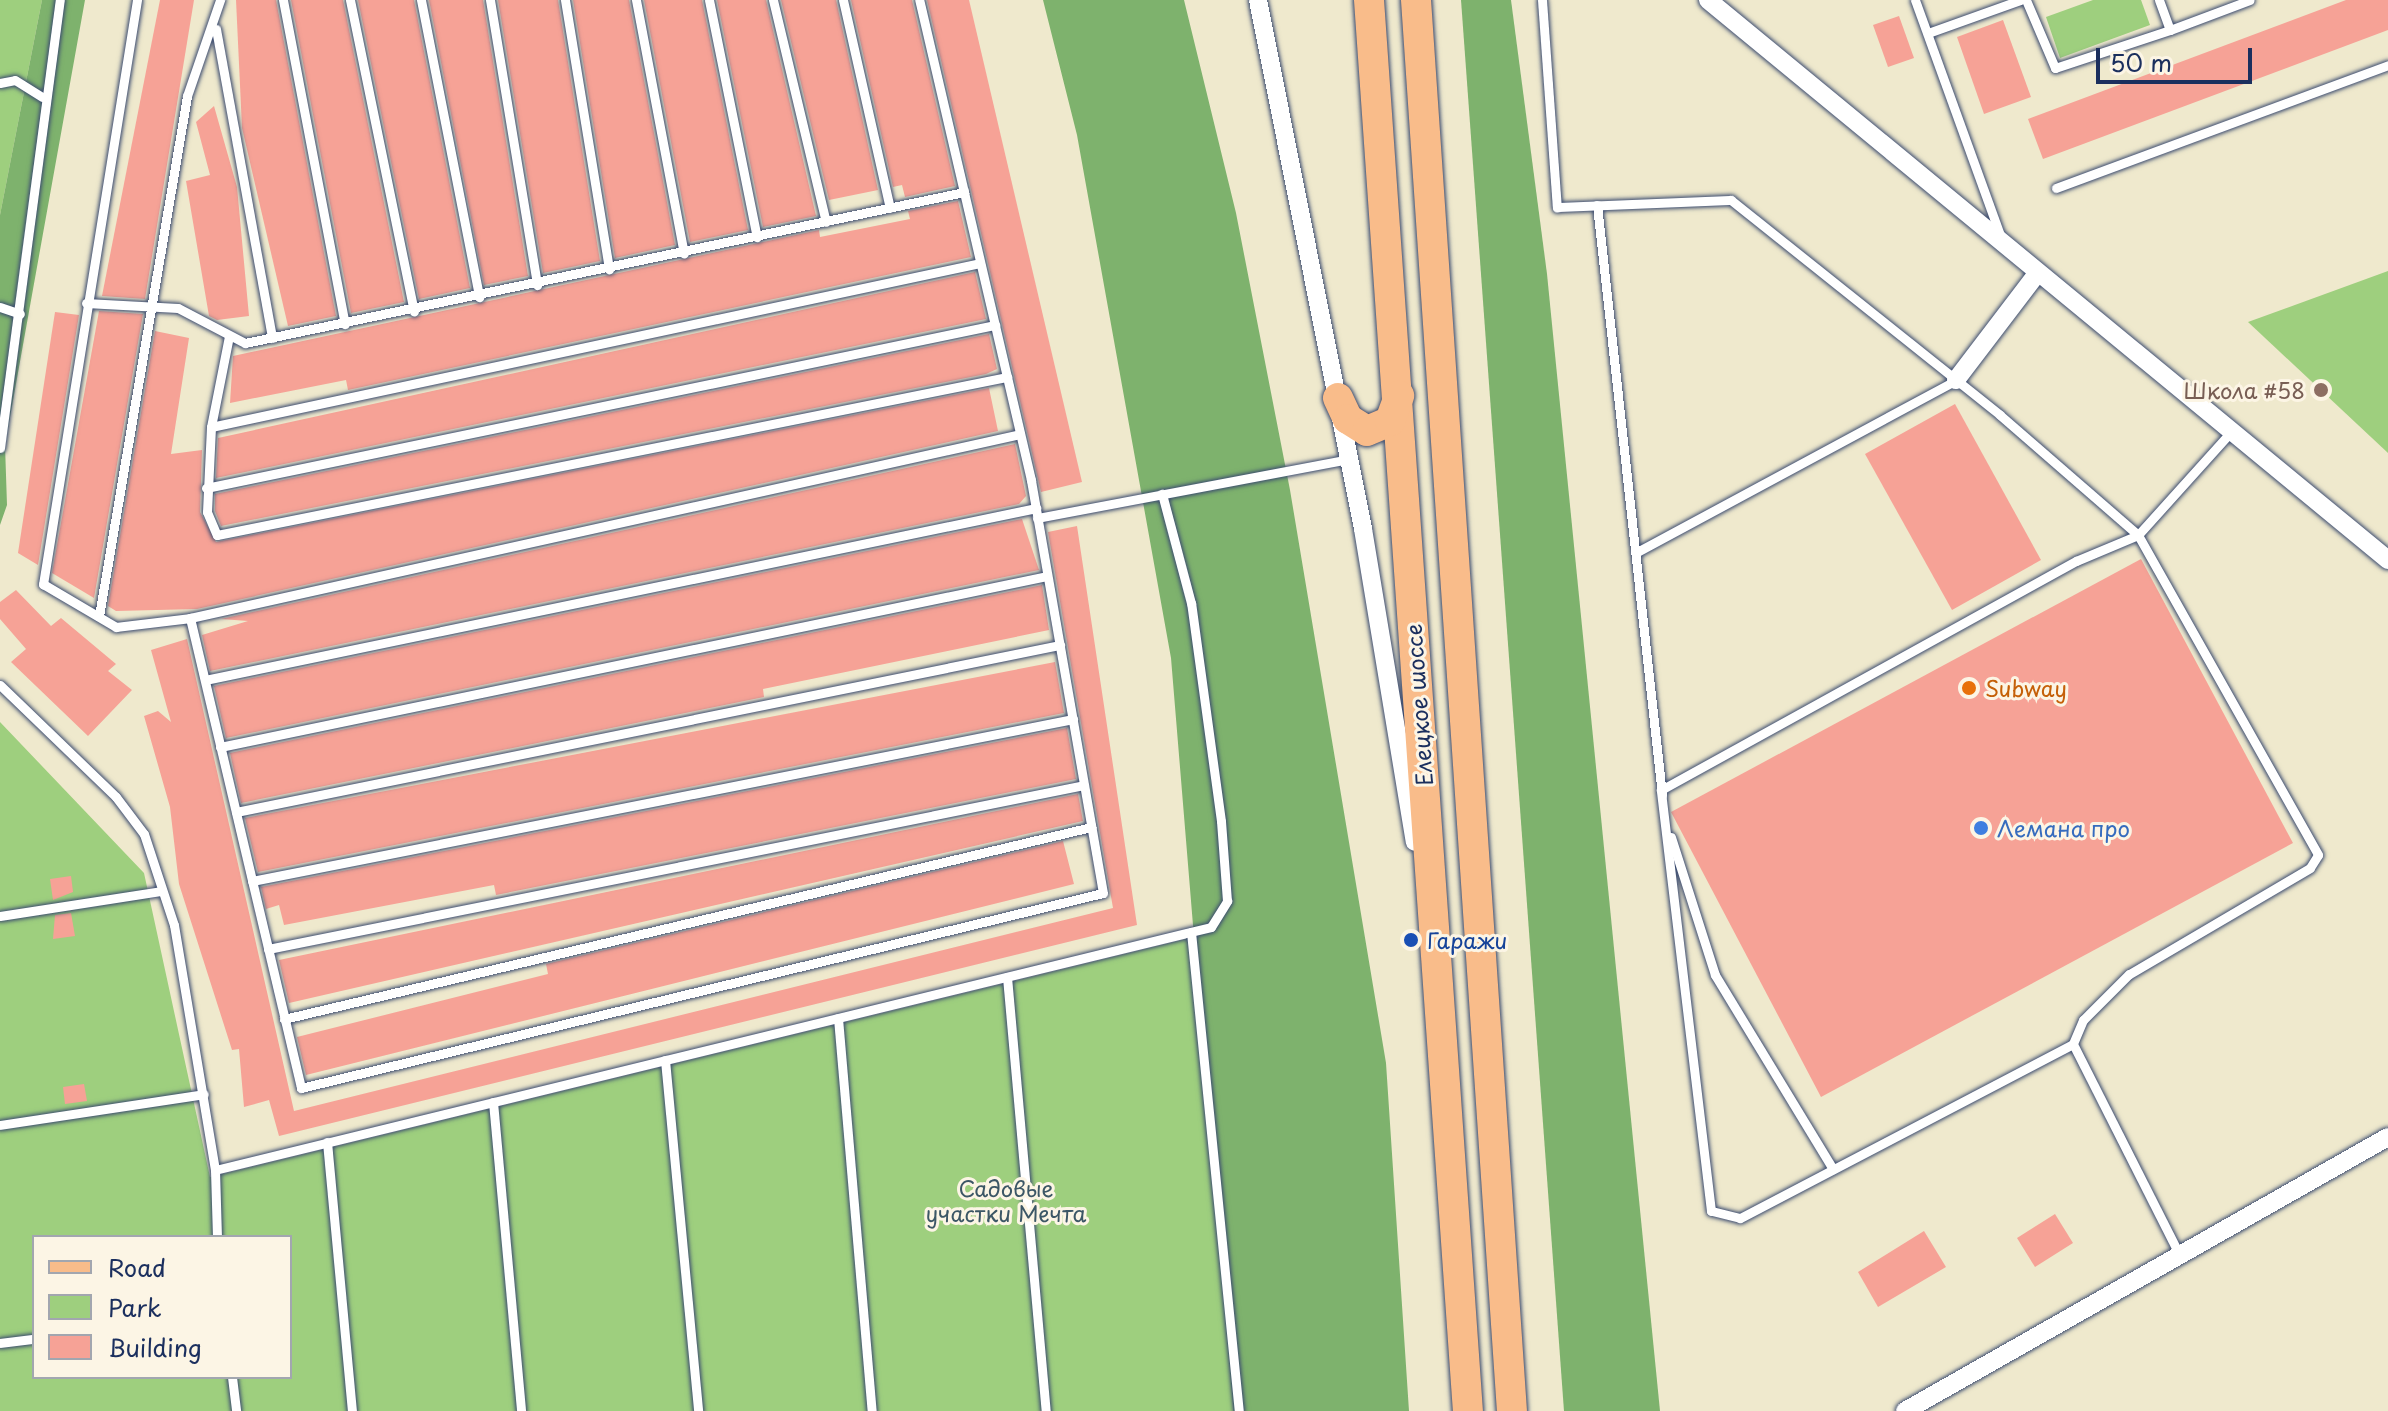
<!DOCTYPE html>
<meta charset="utf-8">
<style>
body{margin:0}
#map{position:relative;width:2388px;height:1411px;overflow:hidden;background:#efe9cd;font-family:"Playpen Sans",sans-serif}
div>[style]{position:absolute}
[style*='--x']{left:calc(var(--x)*1px);top:calc(var(--y)*1px);width:calc(var(--w)*1px);rotate:calc(var(--a)*1deg)}
.green>*{inset:0;background:#9ecf7e}
.forest>*{inset:0;background:#7eb26d}
.building>*{inset:0;background:#f6a296}
.roads{filter:drop-shadow(0 0 2px #3b4b6f) drop-shadow(0 0 2px #3b4b6f)}
.service>*{height:9px;margin:-4.5px;padding:0 4.5px;transform-origin:4.5px;border-radius:4.5px;background:#fff}
.minor>*{height:18px;margin:-9px;padding:0 9px;transform-origin:9px;border-radius:9px;background:#fff}
.primary>*{height:30px;margin:-15px;padding:0 15px;transform-origin:15px;border-radius:15px;background:#f9bc8a}
.dots>*{width:22px;height:22px;translate:-50% -50%;box-sizing:border-box;border:4px solid #fcf5e5;border-radius:50%}
span{translate:-50% -50%;white-space:nowrap;text-align:center;line-height:1.15;-webkit-text-stroke:6px #fcf5e5;paint-order:stroke}
.education-label{font-size:22px;color:#785e54}
.right{translate:-100% -50%;text-align:right}
.food-label{font-size:22px;color:#c56008}
.left{translate:0 -50%;text-align:left}
.street-label{font-size:22px;color:#1b2f5e}
.shop-label{font-size:22px;color:#366cbe}
.transit-label{font-size:22px;color:#164399}
.park-label{font-size:22px;color:#3c5766}
.legend{position:absolute;left:32px;top:1235px;width:260px;height:144px;box-sizing:border-box;background:#fcf5e5;border:2px solid #a2a6af;margin:0;padding:10px 14px;list-style:none;font-size:24px;color:#1b2f5e}
.legend li{display:flex;align-items:center;gap:16px;height:40px}
.legend b{width:40px;border:2px solid #a2a6af}
.scale{position:absolute;left:2096px;top:48px;width:156px;height:36px;box-sizing:border-box;border:4px solid #1b2f5e;border-top:0;padding-left:10px;font-size:24px;line-height:28px;white-space:nowrap;color:#1b2f5e;-webkit-text-stroke:6px #fcf5e5;paint-order:stroke}
</style>
<div id="map">
<div class="green">
<div style="clip-path:polygon(0 0,42px 0,0 215px)"></div>
<div style="clip-path:polygon(2093px 0,2141px 0,2150px 25px,2060px 58px,2046px 17px)"></div>
<div style="clip-path:polygon(2388px 271px,2388px 453px,2248px 322px)"></div>
<div style="clip-path:polygon(evenodd,0 722px,144px 873px,210px 1177px,1198px 936px,1233px 1411px,0 1411px,0 722px,34px 1237px,290px 1237px,290px 1377px,34px 1377px,34px 1237px)"></div>
</div>
<div class="forest">
<div style="clip-path:polygon(42px 0,85px 0,5px 445px,7px 505px,0 525px,0 215px)"></div>
<div style="clip-path:polygon(1043px 0,1184px 0,1236px 213px,1290px 490px,1386px 1063px,1409px 1411px,1233px 1411px,1171px 658px,1077px 135px)"></div>
<div style="clip-path:polygon(1461px 0,1511px 0,1547px 274px,1660px 1411px,1564px 1411px)"></div>
</div>
<div class="building">
<div style="clip-path:polygon(160px 0,194px 0,145px 299px,102px 296px)"></div>
<div style="clip-path:polygon(236px 0,276px 0,336px 316px,288px 326px,242px 128px)"></div>
<div style="clip-path:polygon(291px 0,343px 0,404px 302px,351px 313px)"></div>
<div style="clip-path:polygon(358px 0,414px 0,470px 288px,419px 299px)"></div>
<div style="clip-path:polygon(429px 0,483px 0,528px 276px,484px 285px)"></div>
<div style="clip-path:polygon(498px 0,558px 0,600px 261px,543px 273px)"></div>
<div style="clip-path:polygon(573px 0,629px 0,675px 245px,615px 258px)"></div>
<div style="clip-path:polygon(644px 0,702px 0,748px 230px,690px 242px)"></div>
<div style="clip-path:polygon(717px 0,766px 0,816px 216px,763px 227px)"></div>
<div style="clip-path:polygon(781px 0,836px 0,878px 190px,829px 200px)"></div>
<div style="clip-path:polygon(851px 0,912px 0,955px 186px,905px 197px,902px 185px,893px 187px)"></div>
<div style="clip-path:polygon(927px 0,969px 0,1082px 482px,1041px 492px)"></div>
<div style="clip-path:polygon(2346px 0,2388px 0,2388px 30px,2043px 159px,2028px 119px)"></div>
<div style="clip-path:polygon(1899px 16px,1914px 58px,1888px 67px,1873px 25px)"></div>
<div style="clip-path:polygon(2003px 20px,2031px 97px,1984px 114px,1957px 37px)"></div>
<div style="clip-path:polygon(214px 106px,237px 187px,249px 316px,217px 320px,209px 316px,186px 181px,210px 175px,196px 122px)"></div>
<div style="clip-path:polygon(958px 201px,971px 257px,348px 390px,346px 380px,230px 403px,233px 356px,819px 230px,820px 237px,910px 219px,908px 211px)"></div>
<div style="clip-path:polygon(975px 272px,986px 319px,216px 478px,218px 438px)"></div>
<div style="clip-path:polygon(99px 311px,143px 314px,94px 598px,52px 573px)"></div>
<div style="clip-path:polygon(55px 312px,79px 315px,38px 565px,18px 553px)"></div>
<div style="clip-path:polygon(155px 331px,189px 338px,171px 454px,202px 450px,200px 512px,216px 542px,989px 388px,998px 431px,197px 609px,116px 611px,108px 606px)"></div>
<div style="clip-path:polygon(989px 334px,997px 369px,986px 374px,221px 526px,215px 511px,215px 494px)"></div>
<div style="clip-path:polygon(1955px 404px,2041px 560px,1952px 610px,1865px 454px)"></div>
<div style="clip-path:polygon(1015px 444px,1026px 496px,1019px 504px,210px 671px,202px 635px,248px 621px,221px 619px)"></div>
<div style="clip-path:polygon(1022px 519px,1039px 570px,226px 738px,214px 686px)"></div>
<div style="clip-path:polygon(1077px 526px,1137px 925px,279px 1136px,269px 1100px,244px 1107px,239px 1049px,232px 1050px,179px 884px,170px 807px,144px 716px,158px 711px,171px 722px,151px 650px,187px 639px,294px 1111px,1113px 908px,1048px 532px)"></div>
<div style="clip-path:polygon(2141px 559px,2293px 843px,1821px 1097px,1671px 812px)"></div>
<div style="clip-path:polygon(1042px 585px,1049px 630px,763px 689px,764px 697px,241px 803px,230px 753px)"></div>
<div style="clip-path:polygon(16px 590px,51px 626px,61px 618px,116px 664px,108px 671px,132px 690px,88px 736px,11px 662px,26px 649px,0 619px,0 602px)"></div>
<div style="clip-path:polygon(1055px 662px,1064px 713px,258px 872px,245px 818px)"></div>
<div style="clip-path:polygon(1067px 728px,1076px 779px,496px 895px,494px 885px,284px 925px,279px 905px,266px 909px,261px 887px)"></div>
<div style="clip-path:polygon(1078px 794px,1083px 821px,289px 1003px,279px 960px)"></div>
<div style="clip-path:polygon(1063px 841px,1074px 884px,306px 1075px,297px 1037px,548px 974px,546px 964px)"></div>
<div style="clip-path:polygon(71px 876px,73px 892px,53px 900px,50px 879px)"></div>
<div style="clip-path:polygon(71px 913px,75px 936px,53px 939px,55px 915px)"></div>
<div style="clip-path:polygon(84px 1084px,87px 1101px,65px 1104px,63px 1087px)"></div>
<div style="clip-path:polygon(2055px 1214px,2073px 1243px,2035px 1267px,2017px 1238px)"></div>
<div style="clip-path:polygon(1924px 1231px,1946px 1267px,1878px 1307px,1858px 1272px)"></div>
</div>
<div class="roads">
<div class="service">
<div style="--x:137;--y:0;--w:592;--a:99.14"></div>
<div style="--x:43;--y:584;--w:85;--a:30.5"></div>
<div style="--x:116;--y:627;--w:75;--a:-6.9"></div>
<div style="--x:190;--y:618;--w:483;--a:76.7"></div>
<div style="--x:301;--y:1088;--w:825;--a:-13.67"></div>
<div style="--x:1103;--y:893;--w:419;--a:-99.9"></div>
<div style="--x:1031;--y:480;--w:493;--a:-103.1"></div>
<div style="--x:283;--y:0;--w:330;--a:79.2"></div>
<div style="--x:350;--y:0;--w:318;--a:78.4"></div>
<div style="--x:421;--y:0;--w:303;--a:78.9"></div>
<div style="--x:490;--y:0;--w:289;--a:80.6"></div>
<div style="--x:565;--y:0;--w:273;--a:80.7"></div>
<div style="--x:636;--y:0;--w:258;--a:79.3"></div>
<div style="--x:709;--y:0;--w:242;--a:78.6"></div>
<div style="--x:773;--y:0;--w:228;--a:76.6"></div>
<div style="--x:843;--y:0;--w:213;--a:77.3"></div>
<div style="--x:1542;--y:0;--w:208;--a:85.9"></div>
<div style="--x:1557;--y:207;--w:174;--a:-2.3"></div>
<div style="--x:1731;--y:200;--w:344;--a:38.6"></div>
<div style="--x:2000;--y:415;--w:183;--a:41"></div>
<div style="--x:2138;--y:535;--w:367;--a:60.6"></div>
<div style="--x:2318;--y:855;--w:15;--a:122"></div>
<div style="--x:2310;--y:868;--w:210;--a:149.6"></div>
<div style="--x:2129;--y:974;--w:65;--a:135"></div>
<div style="--x:2083;--y:1020;--w:26;--a:113"></div>
<div style="--x:2073;--y:1044;--w:376;--a:152.4"></div>
<div style="--x:1740;--y:1218;--w:30;--a:-166"></div>
<div style="--x:1711;--y:1211;--w:424;--a:-96.8"></div>
<div style="--x:1661;--y:790;--w:474;--a:-28.9"></div>
<div style="--x:2076;--y:561;--w:67;--a:-22.8"></div>
<div style="--x:2138;--y:535;--w:136;--a:-48"></div>
<div style="--x:1915;--y:0;--w:252;--a:70.1"></div>
<div style="--x:2026;--y:0;--w:74;--a:66.9"></div>
<div style="--x:2055;--y:68;--w:121;--a:-18.3"></div>
<div style="--x:2159;--y:0;--w:32;--a:70"></div>
<div style="--x:2170;--y:30;--w:85;--a:-20.6"></div>
<div style="--x:216;--y:29;--w:314;--a:79.7"></div>
<div style="--x:1928;--y:33;--w:98;--a:-19.7"></div>
<div style="--x:0;--y:83;--w:15;--a:-11"></div>
<div style="--x:15;--y:80;--w:32;--a:32"></div>
<div style="--x:2056;--y:188;--w:354;--a:-20.3"></div>
<div style="--x:1597;--y:205;--w:594;--a:83.71"></div>
<div style="--x:86;--y:303;--w:92;--a:3.1"></div>
<div style="--x:178;--y:308;--w:76;--a:27.6"></div>
<div style="--x:245;--y:343;--w:735;--a:-11.86"></div>
<div style="--x:0;--y:307;--w:21;--a:19"></div>
<div style="--x:229;--y:336;--w:93;--a:101.2"></div>
<div style="--x:211;--y:427;--w:786;--a:-12.04"></div>
<div style="--x:211;--y:427;--w:85;--a:92.7"></div>
<div style="--x:207;--y:512;--w:25;--a:67"></div>
<div style="--x:217;--y:535;--w:806;--a:-11.31"></div>
<div style="--x:0;--y:448;--w:452;--a:-82.4"></div>
<div style="--x:206;--y:488;--w:806;--a:-11.67"></div>
<div style="--x:1037;--y:518;--w:318;--a:-10.7"></div>
<div style="--x:1637;--y:552;--w:362;--a:-28.3"></div>
<div style="--x:99;--y:616;--w:527;--a:-80.39"></div>
<div style="--x:187;--y:96;--w:102;--a:-71"></div>
<div style="--x:190;--y:618;--w:850;--a:-12.5"></div>
<div style="--x:205;--y:680;--w:849;--a:-11.69"></div>
<div style="--x:0;--y:685;--w:161;--a:44"></div>
<div style="--x:116;--y:797;--w:46;--a:52.9"></div>
<div style="--x:144;--y:834;--w:96;--a:71.8"></div>
<div style="--x:174;--y:925;--w:248;--a:80.5"></div>
<div style="--x:215;--y:1170;--w:1025;--a:-13.71"></div>
<div style="--x:1211;--y:927;--w:31;--a:-58"></div>
<div style="--x:1227;--y:901;--w:80;--a:-94.3"></div>
<div style="--x:1221;--y:821;--w:220;--a:-97.8"></div>
<div style="--x:1191;--y:603;--w:113;--a:-104.9"></div>
<div style="--x:220;--y:747;--w:844;--a:-11.68"></div>
<div style="--x:236;--y:812;--w:841;--a:-11.46"></div>
<div style="--x:1671;--y:837;--w:145;--a:72.3"></div>
<div style="--x:1715;--y:975;--w:227;--a:58.7"></div>
<div style="--x:252;--y:881;--w:837;--a:-11.16"></div>
<div style="--x:0;--y:916;--w:164;--a:-8.8"></div>
<div style="--x:1191;--y:932;--w:481;--a:84.3"></div>
<div style="--x:268;--y:949;--w:832;--a:-11.36"></div>
<div style="--x:1007;--y:977;--w:436;--a:84.9"></div>
<div style="--x:838;--y:1018;--w:394;--a:85.1"></div>
<div style="--x:284;--y:1019;--w:830;--a:-13.38"></div>
<div style="--x:2073;--y:1044;--w:233;--a:63.2"></div>
<div style="--x:665;--y:1060;--w:353;--a:84.6"></div>
<div style="--x:493;--y:1102;--w:310;--a:84.8"></div>
<div style="--x:0;--y:1125;--w:206;--a:-8.6"></div>
<div style="--x:327;--y:1142;--w:270;--a:84.7"></div>
<div style="--x:215;--y:1170;--w:67;--a:88.3"></div>
<div style="--x:0;--y:1343;--w:34;--a:-7"></div>
<div style="--x:232;--y:1377;--w:34;--a:83"></div>
</div>
<div class="minor">
<div style="--x:1258;--y:0;--w:539;--a:78.77"></div>
<div style="--x:1363;--y:529;--w:317;--a:80.6"></div>
<div style="--x:1708;--y:0;--w:881;--a:39.47"></div>
<div style="--x:1956;--y:380;--w:132;--a:-52.7"></div>
<div style="--x:1905;--y:1411;--w:555;--a:-29.57"></div>
</div>
<div class="primary">
<div style="--x:1369;--y:0;--w:1414;--a:85.99"></div>
<div style="--x:1416;--y:0;--w:1414;--a:86.11"></div>
<div style="--x:1338;--y:398;--w:23;--a:65"></div>
<div style="--x:1348;--y:419;--w:22;--a:32"></div>
<div style="--x:1367;--y:431;--w:25;--a:-23"></div>
<div style="--x:1390;--y:421;--w:27;--a:-70"></div>
</div>
</div>
<div class="dots">
<div style="left:2321px;top:390px;background:#8d6e63"></div>
<div style="left:1969px;top:688px;background:#e8710a"></div>
<div style="left:1981px;top:828px;background:#3f7fe0"></div>
<div style="left:1411px;top:940px;background:#1a4fb4"></div>
</div>
<div class="education-label">
<span class="right" style="left:2305px;top:390px">Школа #58</span>
</div>
<div class="food-label">
<span class="left" style="left:1985px;top:688px">Subway</span>
</div>
<div class="street-label">
<span style="left:1418px;top:705px;rotate:-94deg">Елецкое шоссе</span>
</div>
<div class="shop-label">
<span class="left" style="left:1997px;top:828px">Лемана про</span>
</div>
<div class="transit-label">
<span class="left" style="left:1427px;top:940px">Гаражи</span>
</div>
<div class="park-label">
<span style="left:1006px;top:1200px">Садовые<br>участки Мечта</span>
</div>
<ul class="legend">
<li><b style="height:10px;background:#f9bc8a"></b>Road</li>
<li><b style="height:22px;background:#9ecf7e"></b>Park</li>
<li><b style="height:22px;background:#f6a296"></b>Building</li>
</ul>
<div class="scale">50 m</div>
</div>
